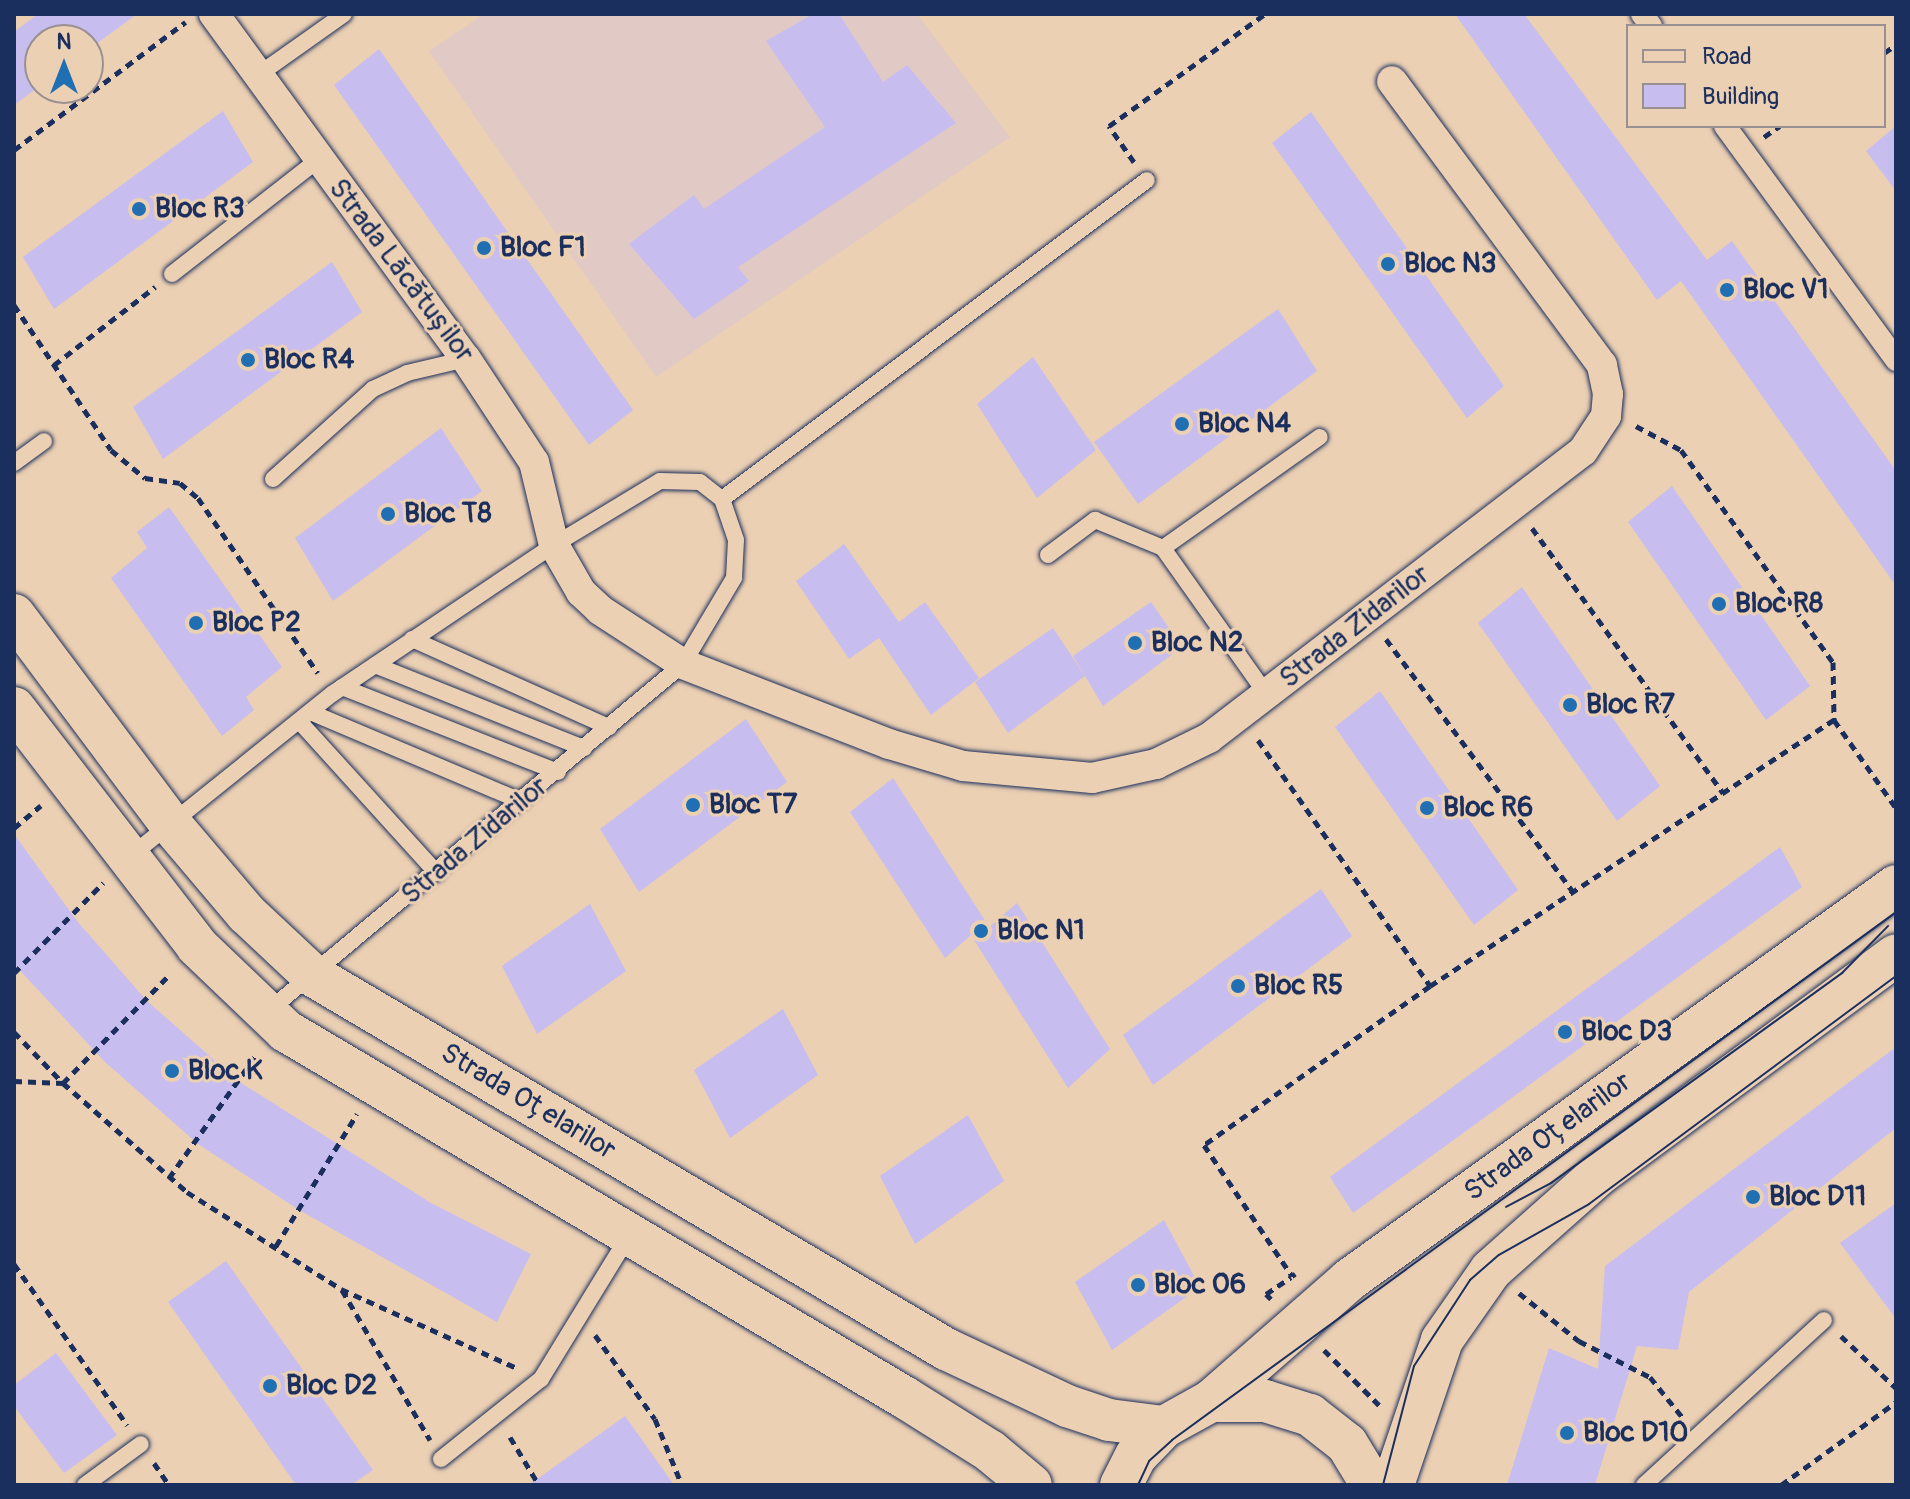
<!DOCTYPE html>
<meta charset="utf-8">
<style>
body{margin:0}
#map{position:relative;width:1910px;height:1499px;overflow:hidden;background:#ecd0b3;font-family:Pangolin,sans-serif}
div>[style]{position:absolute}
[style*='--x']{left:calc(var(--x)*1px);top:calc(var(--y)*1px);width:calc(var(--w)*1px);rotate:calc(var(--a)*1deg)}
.built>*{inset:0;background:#e1cac5}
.building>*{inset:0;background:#c7bdee}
.path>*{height:5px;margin-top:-2.5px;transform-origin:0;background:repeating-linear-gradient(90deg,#1b2f5e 0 8px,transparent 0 14px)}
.roads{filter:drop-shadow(0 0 2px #1b2f5e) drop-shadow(0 0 2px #1b2f5e)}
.service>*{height:16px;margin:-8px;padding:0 8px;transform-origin:8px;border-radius:8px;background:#ecd0b3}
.pedestrian>*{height:22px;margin:-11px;padding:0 11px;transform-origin:11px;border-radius:11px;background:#ecd0b3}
.minor>*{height:30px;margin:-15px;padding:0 15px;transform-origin:15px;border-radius:15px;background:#ecd0b3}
.secondary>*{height:42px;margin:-21px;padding:0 21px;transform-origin:21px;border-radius:21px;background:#ecd0b3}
.tram>*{height:2px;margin:-1px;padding:0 1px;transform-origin:1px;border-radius:1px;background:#1b2f5e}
.dots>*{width:22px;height:22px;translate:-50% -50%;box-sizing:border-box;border:4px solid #ecd0b3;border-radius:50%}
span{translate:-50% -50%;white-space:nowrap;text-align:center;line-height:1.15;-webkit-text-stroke:6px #ecd0b3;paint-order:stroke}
.poi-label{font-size:28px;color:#1b2f5e;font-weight:700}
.left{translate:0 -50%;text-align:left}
.street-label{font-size:28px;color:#1b2f5e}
.frame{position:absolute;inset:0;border:16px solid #1b2f5e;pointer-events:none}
.legend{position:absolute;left:1626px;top:24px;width:260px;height:104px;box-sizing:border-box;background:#ecd0b3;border:2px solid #989091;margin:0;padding:10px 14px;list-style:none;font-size:24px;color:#1b2f5e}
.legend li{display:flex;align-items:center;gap:16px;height:40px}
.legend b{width:40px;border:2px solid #989091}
.north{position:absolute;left:24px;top:24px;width:80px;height:80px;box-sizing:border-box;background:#ecd0b3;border:2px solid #989091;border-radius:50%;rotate:0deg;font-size:22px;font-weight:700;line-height:32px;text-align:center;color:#1b2f5e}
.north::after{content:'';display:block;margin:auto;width:28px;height:36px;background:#1f6fb2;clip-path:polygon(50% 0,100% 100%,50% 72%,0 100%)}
</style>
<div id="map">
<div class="built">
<div style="clip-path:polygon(484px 14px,917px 14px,1010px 137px,656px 377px,429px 51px)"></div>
</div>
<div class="building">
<div style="clip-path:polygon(38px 14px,137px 14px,88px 50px,88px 40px,40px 40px,40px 86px,14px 105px,14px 32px)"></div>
<div style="clip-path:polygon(813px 14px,839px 14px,883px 82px,907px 65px,956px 123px,738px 267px,749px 281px,694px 319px,629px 244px,694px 195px,704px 209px,825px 127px,766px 41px)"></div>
<div style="clip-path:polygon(1455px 14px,1524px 14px,1707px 260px,1732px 241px,1896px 471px,1896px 586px,1681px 281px,1657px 300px)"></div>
<div style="clip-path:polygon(379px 49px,633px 410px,589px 445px,334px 85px)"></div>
<div style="clip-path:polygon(223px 111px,253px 162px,54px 309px,23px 257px)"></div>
<div style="clip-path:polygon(1311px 112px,1504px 386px,1467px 418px,1272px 143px)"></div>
<div style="clip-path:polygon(1896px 126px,1896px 191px,1866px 151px)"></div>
<div style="clip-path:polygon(332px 262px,362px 312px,163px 459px,133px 407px)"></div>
<div style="clip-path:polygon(1278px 309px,1317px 371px,1138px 504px,1094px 442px)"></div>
<div style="clip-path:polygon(1033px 357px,1096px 450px,1037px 498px,977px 404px)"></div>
<div style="clip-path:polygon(441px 428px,482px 491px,333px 601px,295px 538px)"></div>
<div style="clip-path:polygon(1672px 486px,1810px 686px,1766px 720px,1628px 522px)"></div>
<div style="clip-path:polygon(169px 507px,282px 667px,246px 697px,254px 710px,222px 736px,111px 578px,147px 548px,137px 532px)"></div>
<div style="clip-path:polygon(844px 544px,899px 622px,925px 602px,979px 678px,931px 715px,879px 638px,849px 659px,796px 581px)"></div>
<div style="clip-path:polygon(1522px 587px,1660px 786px,1617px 821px,1478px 623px)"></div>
<div style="clip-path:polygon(1151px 602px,1182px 647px,1103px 706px,1073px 656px)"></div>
<div style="clip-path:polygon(1053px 628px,1085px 676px,1008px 733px,975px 682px)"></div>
<div style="clip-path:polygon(1380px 691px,1518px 890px,1474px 925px,1335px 727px)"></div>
<div style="clip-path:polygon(746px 719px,787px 782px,639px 892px,600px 829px)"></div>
<div style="clip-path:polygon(893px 778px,986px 922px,945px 958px,850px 812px)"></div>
<div style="clip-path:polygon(14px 834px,77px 921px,147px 1001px,238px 1081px,431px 1203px,531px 1254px,497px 1322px,299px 1210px,198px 1144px,105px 1062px,14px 964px)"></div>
<div style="clip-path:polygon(1780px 847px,1802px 887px,1353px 1213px,1330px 1177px)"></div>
<div style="clip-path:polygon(1321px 889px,1352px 936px,1153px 1085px,1123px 1035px)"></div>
<div style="clip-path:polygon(1017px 903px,1110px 1049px,1068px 1088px,974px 940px)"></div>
<div style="clip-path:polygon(590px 904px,626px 971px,537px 1034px,502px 966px)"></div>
<div style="clip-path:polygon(783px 1009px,818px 1075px,730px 1138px,694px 1070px)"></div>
<div style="clip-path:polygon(1896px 1047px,1896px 1128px,1689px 1292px,1678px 1350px,1637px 1346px,1595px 1485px,1507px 1485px,1549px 1348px,1598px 1369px,1605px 1266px)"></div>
<div style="clip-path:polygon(968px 1115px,1004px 1181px,915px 1244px,880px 1176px)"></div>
<div style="clip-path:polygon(1896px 1203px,1896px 1319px,1840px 1243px)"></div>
<div style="clip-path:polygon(1164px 1220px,1200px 1287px,1112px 1350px,1075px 1282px)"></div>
<div style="clip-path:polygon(226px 1261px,373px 1470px,351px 1485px,296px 1485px,168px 1302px)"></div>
<div style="clip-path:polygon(56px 1353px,117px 1435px,64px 1473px,14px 1406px,14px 1385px)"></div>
<div style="clip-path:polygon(625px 1416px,674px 1485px,529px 1485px)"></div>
</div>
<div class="path">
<div style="--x:1884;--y:53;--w:14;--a:-34"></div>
<div style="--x:1764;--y:137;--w:19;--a:-35"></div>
<div style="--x:14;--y:150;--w:214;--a:-36.7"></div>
<div style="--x:1134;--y:162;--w:44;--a:-124.8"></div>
<div style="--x:1109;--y:126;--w:192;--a:-35.7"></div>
<div style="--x:14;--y:305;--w:174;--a:56.2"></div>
<div style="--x:111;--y:450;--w:44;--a:39.5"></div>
<div style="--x:145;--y:478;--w:35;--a:8"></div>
<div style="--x:180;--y:483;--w:23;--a:40"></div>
<div style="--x:198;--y:498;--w:212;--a:55.6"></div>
<div style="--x:54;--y:365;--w:128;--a:-37.7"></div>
<div style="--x:1636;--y:426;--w:51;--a:28.1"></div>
<div style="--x:1681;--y:450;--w:261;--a:54.4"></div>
<div style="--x:1833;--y:662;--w:58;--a:89"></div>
<div style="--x:1532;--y:528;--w:327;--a:54.2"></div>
<div style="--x:1386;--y:639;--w:315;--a:53.5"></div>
<div style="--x:1258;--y:740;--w:300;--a:55"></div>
<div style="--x:1430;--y:986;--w:276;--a:144.9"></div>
<div style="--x:1204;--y:1145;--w:158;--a:56.1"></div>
<div style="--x:1292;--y:1276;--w:4;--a:-34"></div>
<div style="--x:14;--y:828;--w:35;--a:-40"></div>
<div style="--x:14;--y:973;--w:127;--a:-45.3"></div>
<div style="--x:1430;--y:986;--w:484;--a:-33.4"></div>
<div style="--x:1834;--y:720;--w:108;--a:54.8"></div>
<div style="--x:14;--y:1032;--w:71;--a:46.1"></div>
<div style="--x:63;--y:1083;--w:165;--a:41.3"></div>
<div style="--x:187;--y:1192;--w:182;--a:32.2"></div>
<div style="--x:341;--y:1289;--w:193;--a:24.2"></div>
<div style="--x:14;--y:1081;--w:49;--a:2.3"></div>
<div style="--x:63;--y:1083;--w:154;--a:-45.5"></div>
<div style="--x:169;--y:1178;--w:151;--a:-54.7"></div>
<div style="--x:276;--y:1246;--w:155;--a:-58.5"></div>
<div style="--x:14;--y:1264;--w:197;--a:54.9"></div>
<div style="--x:342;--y:1290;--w:174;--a:59.6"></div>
<div style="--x:1519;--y:1293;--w:77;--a:38.7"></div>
<div style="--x:1579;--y:1341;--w:80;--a:26.9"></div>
<div style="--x:1650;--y:1377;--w:53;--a:51.2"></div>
<div style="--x:1271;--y:1299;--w:7;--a:-135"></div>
<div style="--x:1266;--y:1294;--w:30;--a:-34"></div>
<div style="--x:595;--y:1335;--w:103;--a:54.5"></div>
<div style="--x:655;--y:1419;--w:71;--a:67.8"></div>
<div style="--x:1841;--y:1336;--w:76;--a:43.4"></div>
<div style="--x:1324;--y:1350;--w:79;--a:45"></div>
<div style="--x:510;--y:1437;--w:56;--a:58.9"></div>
<div style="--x:154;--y:1463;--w:27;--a:56"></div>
<div style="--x:1781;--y:1485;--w:142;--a:-35.8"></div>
</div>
<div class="roads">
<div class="service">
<div style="--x:258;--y:75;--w:105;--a:-35.3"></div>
<div style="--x:172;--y:274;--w:185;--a:-38"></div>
<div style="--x:14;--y:463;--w:37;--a:-36"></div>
<div style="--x:273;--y:479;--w:135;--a:-42"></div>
<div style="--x:373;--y:389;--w:38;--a:-25"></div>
<div style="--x:407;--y:373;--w:61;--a:-13.3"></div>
<div style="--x:722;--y:499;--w:531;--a:-36.89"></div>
<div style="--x:1048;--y:555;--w:59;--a:-36.7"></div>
<div style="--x:1095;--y:520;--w:74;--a:22.4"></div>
<div style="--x:412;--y:639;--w:216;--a:24.1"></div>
<div style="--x:375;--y:665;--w:225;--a:21.7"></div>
<div style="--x:342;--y:687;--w:232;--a:21.5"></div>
<div style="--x:1267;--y:695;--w:180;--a:-125.3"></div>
<div style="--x:1163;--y:548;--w:192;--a:-35.3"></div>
<div style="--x:310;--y:712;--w:229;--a:22.9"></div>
<div style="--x:299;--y:721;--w:205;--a:47.8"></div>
<div style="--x:128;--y:858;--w:262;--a:-38.8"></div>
<div style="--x:332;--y:694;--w:267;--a:-33.9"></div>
<div style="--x:554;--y:545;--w:124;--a:-31.1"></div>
<div style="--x:660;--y:481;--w:40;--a:1.4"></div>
<div style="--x:700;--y:482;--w:28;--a:38"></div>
<div style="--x:722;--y:499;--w:43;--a:71.1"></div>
<div style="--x:736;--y:540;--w:38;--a:93"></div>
<div style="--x:734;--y:578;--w:100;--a:120.7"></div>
<div style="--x:683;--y:664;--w:542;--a:140.09"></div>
<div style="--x:441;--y:1459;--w:128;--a:-38.7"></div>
<div style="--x:541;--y:1379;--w:170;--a:-58.5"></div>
<div style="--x:85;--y:1485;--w:69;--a:-36.2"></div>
<div style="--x:1644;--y:1485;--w:244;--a:-42.5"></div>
</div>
<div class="pedestrian">
<div style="--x:1642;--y:14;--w:15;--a:53"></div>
<div style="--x:1725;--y:126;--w:290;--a:53.8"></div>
</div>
<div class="minor">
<div style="--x:214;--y:14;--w:427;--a:53.9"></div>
<div style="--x:466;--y:359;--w:123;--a:56.6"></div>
<div style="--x:534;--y:462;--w:85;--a:76.5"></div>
<div style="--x:554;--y:545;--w:54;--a:60.1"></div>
<div style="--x:581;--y:592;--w:26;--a:43"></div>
<div style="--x:600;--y:610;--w:99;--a:33"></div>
<div style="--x:683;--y:664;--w:221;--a:21.2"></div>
<div style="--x:889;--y:744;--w:77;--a:16.6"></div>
<div style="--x:963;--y:766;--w:130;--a:5.3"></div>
<div style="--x:1092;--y:778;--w:66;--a:-12.3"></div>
<div style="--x:1156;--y:764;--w:59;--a:-26.1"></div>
<div style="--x:1209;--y:738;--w:471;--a:-37.5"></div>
<div style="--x:1583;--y:451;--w:42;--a:-56.7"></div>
<div style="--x:1606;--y:416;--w:22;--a:-85"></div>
<div style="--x:1608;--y:394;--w:30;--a:-102"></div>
<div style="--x:1602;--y:365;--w:353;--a:-126.5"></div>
</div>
<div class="secondary">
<div style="--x:14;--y:615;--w:257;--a:53.2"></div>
<div style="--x:168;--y:821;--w:122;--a:49.7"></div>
<div style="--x:247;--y:914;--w:89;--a:43.2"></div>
<div style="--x:312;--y:975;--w:736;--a:30.54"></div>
<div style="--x:946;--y:1349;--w:134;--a:25.2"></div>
<div style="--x:1067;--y:1406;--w:44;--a:18.4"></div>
<div style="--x:1109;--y:1420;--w:55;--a:7.3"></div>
<div style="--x:14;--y:708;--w:300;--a:52.4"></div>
<div style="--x:197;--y:946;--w:123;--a:43.7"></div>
<div style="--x:286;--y:1031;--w:718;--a:30.64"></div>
<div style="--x:904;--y:1397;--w:102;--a:32.1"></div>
<div style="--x:990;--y:1451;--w:53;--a:39.7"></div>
<div style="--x:1211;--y:1401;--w:184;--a:-41.2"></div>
<div style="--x:1349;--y:1280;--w:674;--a:-35.76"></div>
<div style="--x:1121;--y:1485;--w:33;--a:-63"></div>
<div style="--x:1136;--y:1456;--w:40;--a:-46"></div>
<div style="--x:1164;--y:1427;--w:54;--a:-29"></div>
<div style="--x:1211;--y:1401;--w:54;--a:0"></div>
<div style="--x:1265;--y:1401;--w:47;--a:17.3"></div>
<div style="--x:1310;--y:1415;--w:47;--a:38.1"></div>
<div style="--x:1347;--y:1444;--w:48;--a:58.6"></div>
<div style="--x:1393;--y:1485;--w:153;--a:-71.3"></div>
<div style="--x:1442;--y:1340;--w:85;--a:-55"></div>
<div style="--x:1491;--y:1270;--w:143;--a:-41.6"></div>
<div style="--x:1598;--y:1175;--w:370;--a:-36.4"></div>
</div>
</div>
<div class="tram">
<div style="--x:1506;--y:1207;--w:51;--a:-28.1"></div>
<div style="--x:1551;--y:1183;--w:359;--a:-35.8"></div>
<div style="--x:1842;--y:973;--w:66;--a:-45.6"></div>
<div style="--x:1138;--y:1485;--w:26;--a:-65"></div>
<div style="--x:1149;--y:1461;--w:31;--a:-42"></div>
<div style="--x:1172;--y:1440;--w:896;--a:-36.1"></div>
<div style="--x:1383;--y:1485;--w:123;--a:-75.4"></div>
<div style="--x:1414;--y:1366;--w:103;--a:-56.9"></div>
<div style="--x:1470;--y:1280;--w:38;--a:-41"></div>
<div style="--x:1499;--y:1255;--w:103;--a:-29.5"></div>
<div style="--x:1589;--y:1204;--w:382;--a:-36.6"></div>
</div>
<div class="dots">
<div style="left:139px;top:209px;background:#1f6fb2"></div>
<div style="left:484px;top:248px;background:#1f6fb2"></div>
<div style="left:1388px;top:264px;background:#1f6fb2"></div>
<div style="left:1727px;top:290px;background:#1f6fb2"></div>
<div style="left:248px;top:360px;background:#1f6fb2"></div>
<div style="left:1182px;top:424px;background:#1f6fb2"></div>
<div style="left:388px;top:514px;background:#1f6fb2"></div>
<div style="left:1719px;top:604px;background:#1f6fb2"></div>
<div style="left:196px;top:623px;background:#1f6fb2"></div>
<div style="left:1135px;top:643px;background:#1f6fb2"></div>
<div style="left:1570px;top:705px;background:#1f6fb2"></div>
<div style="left:693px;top:805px;background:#1f6fb2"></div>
<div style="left:1427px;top:808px;background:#1f6fb2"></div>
<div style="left:981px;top:931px;background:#1f6fb2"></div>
<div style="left:1238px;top:986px;background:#1f6fb2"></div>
<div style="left:1565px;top:1032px;background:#1f6fb2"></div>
<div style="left:172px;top:1071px;background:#1f6fb2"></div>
<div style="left:1753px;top:1197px;background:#1f6fb2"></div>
<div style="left:1138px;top:1285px;background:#1f6fb2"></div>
<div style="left:270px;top:1386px;background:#1f6fb2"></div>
<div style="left:1567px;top:1433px;background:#1f6fb2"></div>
</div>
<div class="poi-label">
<span class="left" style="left:155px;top:209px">Bloc R3</span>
<span class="left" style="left:500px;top:248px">Bloc F1</span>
<span class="left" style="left:1404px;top:264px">Bloc N3</span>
<span class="left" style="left:1743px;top:290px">Bloc V1</span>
<span class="left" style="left:264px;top:360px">Bloc R4</span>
<span class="left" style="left:1198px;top:424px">Bloc N4</span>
<span class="left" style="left:404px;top:514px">Bloc T8</span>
<span class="left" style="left:1735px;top:604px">Bloc R8</span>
<span class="left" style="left:212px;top:623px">Bloc P2</span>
<span class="left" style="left:1151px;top:643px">Bloc N2</span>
<span class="left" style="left:1586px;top:705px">Bloc R7</span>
<span class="left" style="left:709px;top:805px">Bloc T7</span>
<span class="left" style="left:1443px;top:808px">Bloc R6</span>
<span class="left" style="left:997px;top:931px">Bloc N1</span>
<span class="left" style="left:1254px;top:986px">Bloc R5</span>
<span class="left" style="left:1581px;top:1032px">Bloc D3</span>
<span class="left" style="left:188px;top:1071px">Bloc K</span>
<span class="left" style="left:1769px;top:1197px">Bloc D11</span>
<span class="left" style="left:1154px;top:1285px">Bloc O6</span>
<span class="left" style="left:286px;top:1386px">Bloc D2</span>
<span class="left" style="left:1583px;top:1433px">Bloc D10</span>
</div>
<div class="street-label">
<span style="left:401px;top:271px;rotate:53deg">Strada Lăcătușilor</span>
<span style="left:1355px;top:627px;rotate:-38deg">Strada Zidarilor</span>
<span style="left:475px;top:841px;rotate:-40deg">Strada Zidarilor</span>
<span style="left:528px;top:1102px;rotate:31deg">Strada Oțelarilor</span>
<span style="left:1548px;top:1137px;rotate:-36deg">Strada Oțelarilor</span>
</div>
<div class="frame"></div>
<ul class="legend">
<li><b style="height:10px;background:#ecd0b3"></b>Road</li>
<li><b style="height:22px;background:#c7bdee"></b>Building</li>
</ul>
<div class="north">N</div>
</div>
